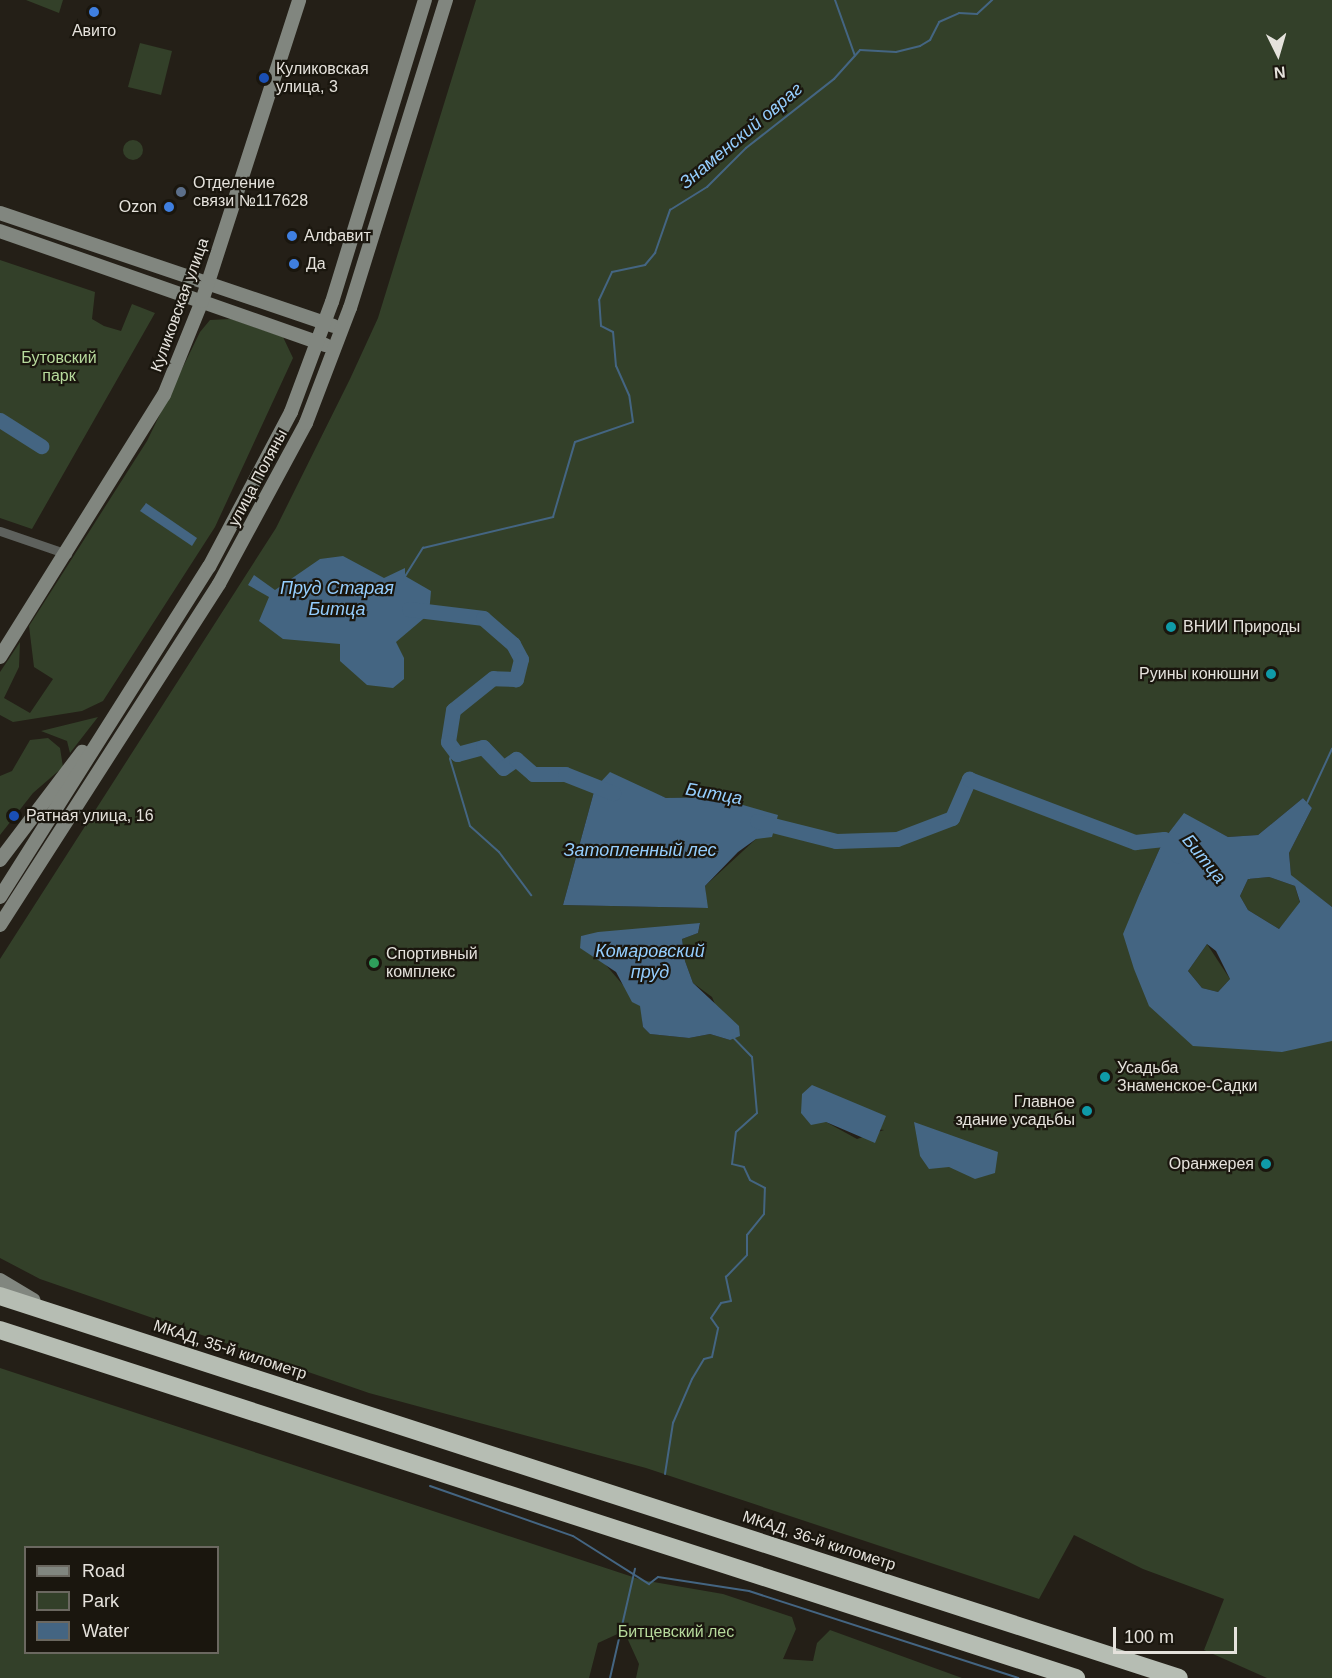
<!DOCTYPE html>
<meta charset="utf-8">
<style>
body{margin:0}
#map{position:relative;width:1332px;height:1678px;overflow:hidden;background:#241f17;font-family:Arial,sans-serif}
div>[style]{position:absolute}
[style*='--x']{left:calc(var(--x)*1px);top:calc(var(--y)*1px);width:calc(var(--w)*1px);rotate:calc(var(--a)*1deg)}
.green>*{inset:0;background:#334029}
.round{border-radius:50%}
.water>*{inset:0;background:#446582}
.stream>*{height:2px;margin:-1px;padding:0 1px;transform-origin:1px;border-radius:1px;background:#446582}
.river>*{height:15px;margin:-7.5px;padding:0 7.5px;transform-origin:7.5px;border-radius:7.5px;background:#446582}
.street>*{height:9px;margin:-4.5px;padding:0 4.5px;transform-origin:4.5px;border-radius:4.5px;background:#5e615d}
.secondary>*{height:14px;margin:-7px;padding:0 7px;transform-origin:7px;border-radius:7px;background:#81867f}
.highway>*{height:18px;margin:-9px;padding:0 9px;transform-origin:9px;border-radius:9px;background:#b6bdb3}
.dots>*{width:16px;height:16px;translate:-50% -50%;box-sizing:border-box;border:3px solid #1a160e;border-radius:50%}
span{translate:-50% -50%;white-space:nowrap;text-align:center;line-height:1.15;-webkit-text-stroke:4.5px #1a160e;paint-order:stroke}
.poi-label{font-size:16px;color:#e5e2dc}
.left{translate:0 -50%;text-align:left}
.right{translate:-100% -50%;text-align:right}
.street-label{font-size:16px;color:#e5e2dc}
.park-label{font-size:16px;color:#b7da9c}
.water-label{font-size:18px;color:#95cefe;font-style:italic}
.legend{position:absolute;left:24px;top:1546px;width:195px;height:108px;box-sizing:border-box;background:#1a160e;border:2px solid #6b6860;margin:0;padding:8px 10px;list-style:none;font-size:18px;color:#e5e2dc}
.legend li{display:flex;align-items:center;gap:12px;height:30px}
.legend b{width:30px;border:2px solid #6b6860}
.north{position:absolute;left:1248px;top:24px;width:60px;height:60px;-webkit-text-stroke:4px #1a160e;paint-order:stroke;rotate:175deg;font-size:16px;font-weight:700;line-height:24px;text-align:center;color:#e5e2dc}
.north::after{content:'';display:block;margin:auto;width:21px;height:27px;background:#e5e2dc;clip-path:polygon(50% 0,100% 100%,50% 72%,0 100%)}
.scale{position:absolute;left:1113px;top:1627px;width:124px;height:27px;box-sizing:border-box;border:3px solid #e5e2dc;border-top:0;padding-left:8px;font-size:18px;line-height:21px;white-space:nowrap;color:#e5e2dc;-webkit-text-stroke:4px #1a160e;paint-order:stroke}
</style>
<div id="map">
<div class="green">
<div style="clip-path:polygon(26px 0,63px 0,59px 13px)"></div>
<div style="clip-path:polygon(evenodd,476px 0,1332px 0,1332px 907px,1291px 876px,1289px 853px,1312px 808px,1303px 798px,1258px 835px,1228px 837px,1184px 814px,1164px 839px,1140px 893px,1134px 969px,1332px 1041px,1332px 1678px,1267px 1678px,1204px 1650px,1224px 1599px,1143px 1569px,1074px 1535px,1039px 1599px,646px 1468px,369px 1393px,40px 1279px,0 1258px,0 959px,276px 528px,350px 379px,378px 318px,476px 0,623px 781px,666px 798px,715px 797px,760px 814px,756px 839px,705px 886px,707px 908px,563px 905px,595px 788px,623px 781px,476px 0,700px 924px,698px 933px,682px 939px,685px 961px,693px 983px,712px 997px,730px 1040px,710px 1034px,689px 1038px,650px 1034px,643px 1027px,641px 1006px,581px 936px,700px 924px,476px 0,826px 1122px,884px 1130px,857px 1139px,826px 1122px)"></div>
<div style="clip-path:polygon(140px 43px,172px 51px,161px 95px,128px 87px)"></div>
<div class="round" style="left:123px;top:140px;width:20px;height:20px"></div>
<div style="clip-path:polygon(0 260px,95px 292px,92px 319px,104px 326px,121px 331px,132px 304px,155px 313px,32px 529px,0 518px)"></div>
<div style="clip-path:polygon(evenodd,231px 319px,283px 337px,293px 358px,215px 527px,103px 701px,82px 711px,13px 722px,0 715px,0 672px,20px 642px,19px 667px,4px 698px,30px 713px,53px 679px,34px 667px,29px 626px,147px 441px,200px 332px,210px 320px,231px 319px,145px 504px,192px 545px,141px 511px,145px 504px)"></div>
<div style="clip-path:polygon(98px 717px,70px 753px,67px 741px,41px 731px)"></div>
<div style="clip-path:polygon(48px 738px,60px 748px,63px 767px,33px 793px,0 835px,0 776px,12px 771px,30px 740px)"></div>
<div style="clip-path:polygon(1269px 877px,1295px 886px,1300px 903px,1279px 929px,1248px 910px,1240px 896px,1248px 879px)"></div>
<div style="clip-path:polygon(1207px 944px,1230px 979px,1218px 992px,1202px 988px,1188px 971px)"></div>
<div style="clip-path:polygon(evenodd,0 1368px,642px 1580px,723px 1594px,792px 1617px,796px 1629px,783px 1659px,813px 1661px,817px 1643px,830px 1630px,962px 1678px,636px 1678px,639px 1664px,624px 1631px,598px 1643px,589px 1678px,0 1678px,0 1368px,26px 1548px,218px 1548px,218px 1652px,26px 1652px,26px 1548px)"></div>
</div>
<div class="water">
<div style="clip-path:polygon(146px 503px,197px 538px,192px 546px,140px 511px)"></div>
<div style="clip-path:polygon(343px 556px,384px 578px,405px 568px,405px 576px,431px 591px,429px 614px,396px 642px,404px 658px,404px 679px,393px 688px,367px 685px,340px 661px,340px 644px,283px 639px,259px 621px,269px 597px,248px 585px,254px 575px,275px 590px,320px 559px)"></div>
<div style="clip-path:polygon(610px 772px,666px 798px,715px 797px,778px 815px,772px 837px,756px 839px,738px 852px,705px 886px,708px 908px,563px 905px,595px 788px)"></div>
<div style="clip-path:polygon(evenodd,1303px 798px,1312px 808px,1289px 853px,1291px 875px,1332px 907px,1332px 1041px,1282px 1052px,1193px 1046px,1149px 1006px,1134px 969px,1123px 934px,1140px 893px,1164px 839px,1184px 813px,1228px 837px,1258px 835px,1303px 798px,1269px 877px,1295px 886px,1300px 902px,1279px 929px,1248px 910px,1240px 896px,1248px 879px,1269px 877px,1303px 798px,1207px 944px,1216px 951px,1230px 979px,1218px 992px,1202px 988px,1188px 971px,1207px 944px)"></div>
<div style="clip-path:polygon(700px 923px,698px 933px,682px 939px,685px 961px,693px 983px,739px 1026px,740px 1036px,730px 1040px,710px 1034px,689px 1038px,650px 1034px,643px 1027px,640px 1006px,632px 1002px,616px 972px,580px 948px,581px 936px,598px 932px)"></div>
<div style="clip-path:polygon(812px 1085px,886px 1116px,875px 1143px,826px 1122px,811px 1125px,801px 1113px,802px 1094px)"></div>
<div style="clip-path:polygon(914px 1122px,998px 1152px,995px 1173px,975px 1179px,949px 1167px,929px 1169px,920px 1156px)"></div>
</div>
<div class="stream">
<div style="--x:835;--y:0;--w:59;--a:70.3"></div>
<div style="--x:404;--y:578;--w:36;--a:-58"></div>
<div style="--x:423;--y:548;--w:134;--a:-13.4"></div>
<div style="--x:553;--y:517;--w:78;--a:-73.7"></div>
<div style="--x:575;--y:442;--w:61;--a:-19"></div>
<div style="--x:633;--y:422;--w:27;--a:-98"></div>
<div style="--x:629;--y:395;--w:32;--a:-114"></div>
<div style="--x:616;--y:366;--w:34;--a:-95"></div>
<div style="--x:613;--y:332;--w:13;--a:-153"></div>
<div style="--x:601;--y:326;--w:26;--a:-94"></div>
<div style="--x:599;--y:300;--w:31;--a:-65"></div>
<div style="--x:612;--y:272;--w:34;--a:-12"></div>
<div style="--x:645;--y:265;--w:16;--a:-50"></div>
<div style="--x:655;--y:253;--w:46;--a:-70.8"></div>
<div style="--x:670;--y:210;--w:44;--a:-31.9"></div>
<div style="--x:707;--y:187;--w:55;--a:-45"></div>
<div style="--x:746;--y:148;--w:112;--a:-38.1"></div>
<div style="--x:834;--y:79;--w:39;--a:-48"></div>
<div style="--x:860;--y:50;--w:36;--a:3"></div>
<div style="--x:896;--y:52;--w:25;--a:-14"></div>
<div style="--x:920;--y:46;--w:12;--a:-31"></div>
<div style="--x:930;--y:40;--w:20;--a:-63"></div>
<div style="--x:939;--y:22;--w:22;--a:-24"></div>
<div style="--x:959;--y:13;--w:18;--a:3"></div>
<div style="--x:977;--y:14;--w:21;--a:-43"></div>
<div style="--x:453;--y:749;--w:10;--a:107"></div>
<div style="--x:450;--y:759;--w:70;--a:73.4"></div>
<div style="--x:470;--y:826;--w:39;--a:42"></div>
<div style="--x:499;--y:852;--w:54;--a:53.3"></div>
<div style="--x:1307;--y:803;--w:60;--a:-65.2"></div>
<div style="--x:665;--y:1474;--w:52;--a:-81.1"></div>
<div style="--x:673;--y:1423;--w:48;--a:-66.6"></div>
<div style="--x:692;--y:1379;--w:23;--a:-59"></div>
<div style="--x:704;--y:1359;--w:8;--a:-14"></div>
<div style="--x:712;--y:1357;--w:30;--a:-78"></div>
<div style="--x:718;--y:1328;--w:12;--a:-125"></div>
<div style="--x:711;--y:1318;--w:18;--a:-56"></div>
<div style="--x:721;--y:1303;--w:10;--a:-11"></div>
<div style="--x:731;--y:1301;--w:25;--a:-102"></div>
<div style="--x:726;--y:1277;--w:30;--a:-46"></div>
<div style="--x:747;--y:1255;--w:20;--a:-90"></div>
<div style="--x:747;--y:1235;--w:27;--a:-51"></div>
<div style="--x:764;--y:1214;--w:26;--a:-88"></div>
<div style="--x:765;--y:1188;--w:17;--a:-152"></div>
<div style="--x:750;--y:1180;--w:14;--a:-115"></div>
<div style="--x:744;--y:1167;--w:12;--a:-166"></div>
<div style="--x:732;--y:1164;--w:32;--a:-83"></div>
<div style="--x:736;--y:1132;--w:28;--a:-42"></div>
<div style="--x:757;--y:1113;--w:56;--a:-95.1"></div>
<div style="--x:752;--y:1057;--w:28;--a:-134"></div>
<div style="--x:430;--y:1486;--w:151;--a:19.3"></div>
<div style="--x:573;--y:1536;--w:90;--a:32.3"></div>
<div style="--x:649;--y:1584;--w:11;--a:-38"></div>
<div style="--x:658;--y:1577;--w:92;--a:8.7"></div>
<div style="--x:749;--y:1591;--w:283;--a:17.9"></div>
<div style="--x:610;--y:1678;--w:112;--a:-77.1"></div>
</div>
<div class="river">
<div style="--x:0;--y:420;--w:49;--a:32.4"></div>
<div style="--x:409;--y:609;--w:75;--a:6.9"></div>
<div style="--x:483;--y:618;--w:40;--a:41"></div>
<div style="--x:513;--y:644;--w:17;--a:62"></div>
<div style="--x:521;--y:659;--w:21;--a:104"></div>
<div style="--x:516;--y:679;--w:23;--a:-178"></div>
<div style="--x:493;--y:678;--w:51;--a:141.3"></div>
<div style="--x:453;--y:710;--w:32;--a:99"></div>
<div style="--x:448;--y:742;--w:15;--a:53"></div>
<div style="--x:457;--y:754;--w:27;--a:-15"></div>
<div style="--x:483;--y:747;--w:29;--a:46"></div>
<div style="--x:503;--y:768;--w:16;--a:-35"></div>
<div style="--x:516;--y:759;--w:23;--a:41"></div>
<div style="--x:533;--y:774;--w:32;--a:0"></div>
<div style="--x:565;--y:774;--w:52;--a:21.6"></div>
<div style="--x:757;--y:821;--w:81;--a:14.2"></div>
<div style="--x:836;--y:841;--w:61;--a:-1.9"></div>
<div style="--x:897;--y:839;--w:59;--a:-20.9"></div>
<div style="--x:952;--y:818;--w:43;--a:-66.4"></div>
<div style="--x:969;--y:779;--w:178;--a:20.8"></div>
<div style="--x:1135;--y:842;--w:29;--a:-6"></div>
<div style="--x:1164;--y:839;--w:21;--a:51"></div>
</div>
<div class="street">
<div style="--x:0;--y:531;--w:71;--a:18.9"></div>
</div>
<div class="secondary">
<div style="--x:0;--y:213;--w:352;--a:18.7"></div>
<div style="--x:0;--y:231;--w:345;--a:19.3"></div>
<div style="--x:0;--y:657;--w:309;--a:-58"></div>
<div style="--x:164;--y:395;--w:101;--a:-68"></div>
<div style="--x:202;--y:301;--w:316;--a:-72.1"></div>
<div style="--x:0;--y:860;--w:136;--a:-52.8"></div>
<div style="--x:0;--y:897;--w:391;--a:-57.7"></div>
<div style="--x:209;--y:567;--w:175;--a:-62.1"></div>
<div style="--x:291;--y:412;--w:117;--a:-69.6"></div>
<div style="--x:332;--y:302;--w:316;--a:-72.9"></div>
<div style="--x:0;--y:925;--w:405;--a:-57.3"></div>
<div style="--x:219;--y:584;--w:183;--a:-61.6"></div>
<div style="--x:306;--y:423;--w:123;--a:-69.1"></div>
<div style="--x:350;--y:308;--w:323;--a:-72.7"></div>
<div style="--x:0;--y:1280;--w:39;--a:31"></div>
</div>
<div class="highway">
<div style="--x:0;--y:1296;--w:1239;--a:17.95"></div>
<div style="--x:0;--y:1330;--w:1131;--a:17.92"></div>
</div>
<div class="dots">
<div style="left:94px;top:12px;background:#3f7fe0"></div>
<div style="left:264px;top:78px;background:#1a4fb4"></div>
<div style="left:181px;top:192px;background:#5c6f8a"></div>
<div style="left:169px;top:207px;background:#3f7fe0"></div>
<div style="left:292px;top:236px;background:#3f7fe0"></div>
<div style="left:294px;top:264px;background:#3f7fe0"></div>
<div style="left:1171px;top:627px;background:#0f9aa8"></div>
<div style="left:1271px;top:674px;background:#0f9aa8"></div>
<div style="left:14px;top:816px;background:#1a4fb4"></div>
<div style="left:374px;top:963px;background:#2e9e5b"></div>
<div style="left:1105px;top:1077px;background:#0f9aa8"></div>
<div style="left:1087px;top:1111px;background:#0f9aa8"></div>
<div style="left:1266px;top:1164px;background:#0f9aa8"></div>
</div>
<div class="poi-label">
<span style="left:94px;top:31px">Авито</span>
<span class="left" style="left:276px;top:78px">Куликовская<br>улица, 3</span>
<span class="left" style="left:193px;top:192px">Отделение<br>связи №117628</span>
<span class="right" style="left:157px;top:207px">Ozon</span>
<span class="left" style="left:304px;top:236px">Алфавит</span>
<span class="left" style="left:306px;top:264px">Да</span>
<span class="left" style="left:1183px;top:627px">ВНИИ Природы</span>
<span class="right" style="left:1259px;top:674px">Руины конюшни</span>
<span class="left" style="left:26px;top:816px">Ратная улица, 16</span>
<span class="left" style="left:386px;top:963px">Спортивный<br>комплекс</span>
<span class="left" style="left:1117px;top:1077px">Усадьба<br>Знаменское-Садки</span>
<span class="right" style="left:1075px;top:1111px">Главное<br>здание усадьбы</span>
<span class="right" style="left:1254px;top:1164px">Оранжерея</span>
</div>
<div class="street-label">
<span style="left:180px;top:305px;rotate:-70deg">Куликовская улица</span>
<span style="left:258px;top:478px;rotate:-62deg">улица Поляны</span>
<span style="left:230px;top:1350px;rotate:18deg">МКАД, 35-й километр</span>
<span style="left:819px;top:1541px;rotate:18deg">МКАД, 36-й километр</span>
</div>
<div class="park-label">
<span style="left:59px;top:367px">Бутовский<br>парк</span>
<span style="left:676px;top:1632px">Битцевский лес</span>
</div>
<div class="water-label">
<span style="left:741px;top:136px;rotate:-40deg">Знаменский овраг</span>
<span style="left:337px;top:599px">Пруд Старая<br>Битца</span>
<span style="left:714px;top:794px;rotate:10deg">Битца</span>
<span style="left:640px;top:850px">Затопленный лес</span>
<span style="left:1204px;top:859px;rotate:51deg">Битца</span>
<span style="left:650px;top:962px">Комаровский<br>пруд</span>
</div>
<ul class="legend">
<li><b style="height:8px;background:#81867f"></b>Road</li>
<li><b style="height:16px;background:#334029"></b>Park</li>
<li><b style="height:16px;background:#446582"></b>Water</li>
</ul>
<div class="north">N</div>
<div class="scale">100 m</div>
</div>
